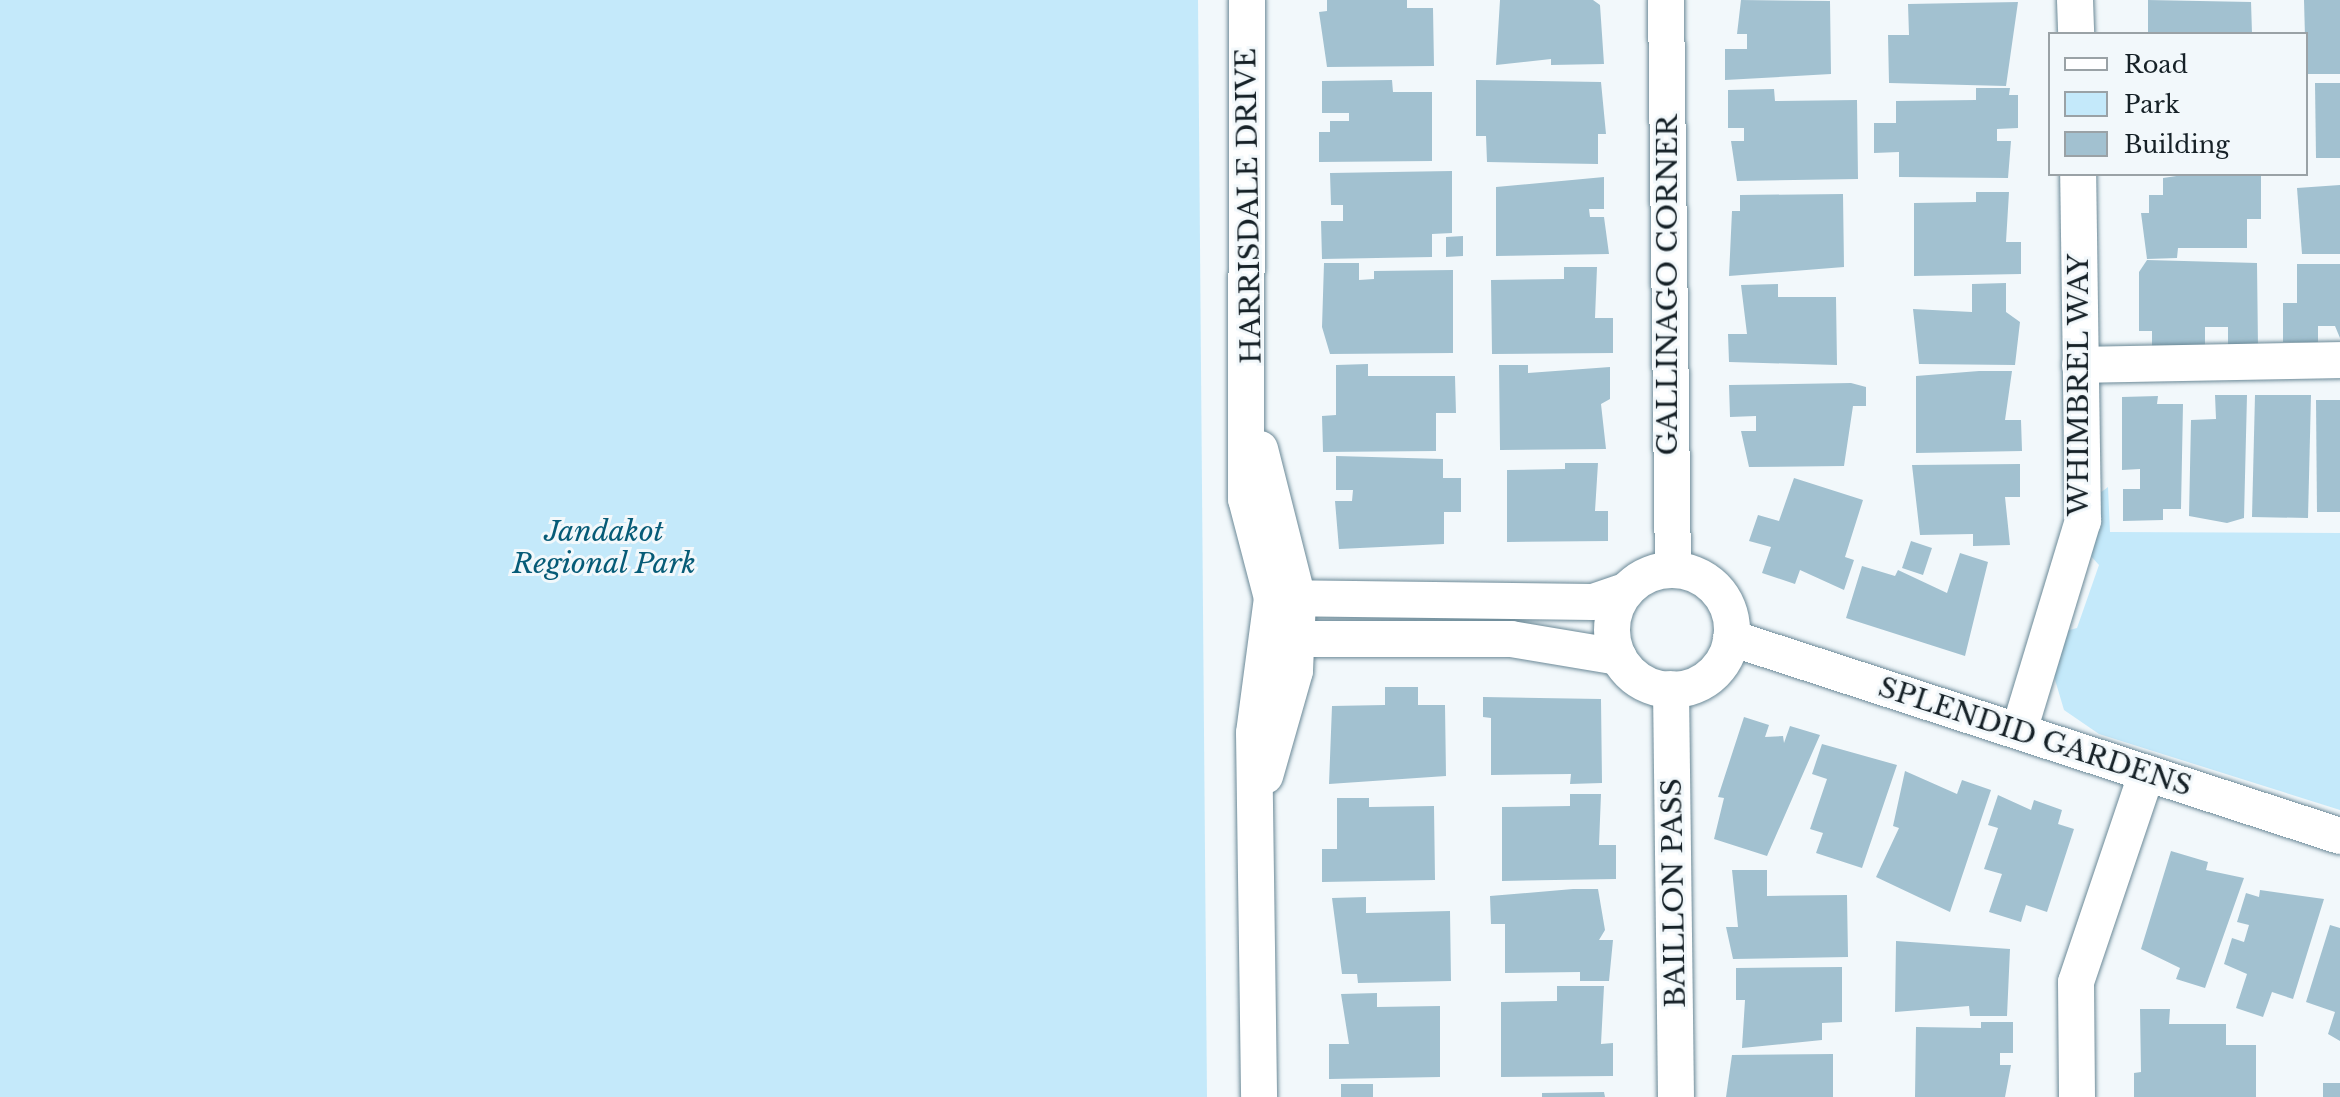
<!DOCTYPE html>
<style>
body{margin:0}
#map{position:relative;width:2340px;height:1097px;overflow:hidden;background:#f2f8fb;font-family:"Libre Baskerville",serif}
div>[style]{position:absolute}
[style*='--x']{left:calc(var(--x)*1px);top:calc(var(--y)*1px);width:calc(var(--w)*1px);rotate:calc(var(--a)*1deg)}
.green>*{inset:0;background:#c4e9fa}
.building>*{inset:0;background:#a2c1d0}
.roads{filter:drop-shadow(0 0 2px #6b8997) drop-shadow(0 0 2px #6b8997)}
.minor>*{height:36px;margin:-18px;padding:0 18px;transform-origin:18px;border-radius:18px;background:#fff}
.minor>.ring{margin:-18px;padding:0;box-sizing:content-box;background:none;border:36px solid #fff;border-radius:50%}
span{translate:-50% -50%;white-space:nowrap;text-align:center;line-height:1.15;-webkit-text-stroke:6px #f2f8fb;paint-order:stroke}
.street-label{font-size:28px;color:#162127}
.park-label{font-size:28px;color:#065b77;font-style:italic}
.legend{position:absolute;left:2048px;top:32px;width:260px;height:144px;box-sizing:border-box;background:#f2f8fb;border:2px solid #9aa2a6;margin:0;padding:10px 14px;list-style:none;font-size:24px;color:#162127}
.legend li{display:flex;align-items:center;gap:16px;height:40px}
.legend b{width:40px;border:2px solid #9aa2a6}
</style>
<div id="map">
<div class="green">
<div style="clip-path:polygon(0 0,1198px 0,1207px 1097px,0 1097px)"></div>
<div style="clip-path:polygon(2108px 487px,2110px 532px,2340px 533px,2340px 810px,2099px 734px,2064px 710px,2053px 673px,2062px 632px,2077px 628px,2099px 565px,2088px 553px,2096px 496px)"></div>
</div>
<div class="building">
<div style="clip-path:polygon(1327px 0,1407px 0,1407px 8px,1433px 8px,1434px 66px,1327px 67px,1319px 12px,1327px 11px)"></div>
<div style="clip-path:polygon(1500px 0,1593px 0,1600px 5px,1604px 64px,1551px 65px,1551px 59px,1496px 65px)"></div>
<div style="clip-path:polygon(1741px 0,1830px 1px,1831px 74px,1725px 80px,1725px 49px,1747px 49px,1747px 34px,1737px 34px)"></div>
<div style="clip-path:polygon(2148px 0,2251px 2px,2252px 34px,2148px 34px)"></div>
<div style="clip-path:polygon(2304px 0,2340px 0,2340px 74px,2306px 74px)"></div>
<div style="clip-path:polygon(2018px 2px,2006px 86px,1889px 83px,1888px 35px,1909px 35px,1908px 4px)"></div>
<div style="clip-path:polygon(1392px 80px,1393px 92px,1432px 92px,1432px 161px,1319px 162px,1319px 132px,1330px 132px,1330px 121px,1349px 121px,1349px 113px,1322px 113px,1322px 81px)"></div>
<div style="clip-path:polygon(1476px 80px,1601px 82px,1606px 134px,1598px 134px,1598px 164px,1487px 162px,1486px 136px,1476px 136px)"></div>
<div style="clip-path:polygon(2315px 83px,2340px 83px,2340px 158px,2316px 158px)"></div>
<div style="clip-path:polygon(1976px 88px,2010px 88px,2009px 95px,2018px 95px,2018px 128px,1997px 129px,1997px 141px,2011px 141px,2008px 178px,1899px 177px,1899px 152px,1874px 153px,1874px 123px,1896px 123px,1896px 101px,1976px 100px)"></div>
<div style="clip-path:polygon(1774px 89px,1775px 101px,1857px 100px,1858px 179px,1737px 181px,1731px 141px,1744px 141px,1744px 128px,1728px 128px,1728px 90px)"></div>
<div style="clip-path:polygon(1452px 171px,1452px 233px,1432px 234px,1432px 257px,1322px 259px,1321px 221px,1343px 221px,1343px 205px,1331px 205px,1330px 173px)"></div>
<div style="clip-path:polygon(2190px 174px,2261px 174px,2261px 219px,2247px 219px,2247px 248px,2178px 248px,2177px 258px,2147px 259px,2141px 213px,2149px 213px,2149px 195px,2163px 195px,2163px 178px)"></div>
<div style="clip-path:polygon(1604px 177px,1604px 209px,1589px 209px,1590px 217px,1604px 217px,1609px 254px,1496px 256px,1496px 187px)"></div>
<div style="clip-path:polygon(2340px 185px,2340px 254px,2302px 254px,2297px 188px)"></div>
<div style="clip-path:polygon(1976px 192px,2009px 192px,2006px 242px,2021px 242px,2021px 274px,1914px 276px,1914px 203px,1976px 202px)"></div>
<div style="clip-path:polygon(1843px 194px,1844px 267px,1729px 276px,1732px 211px,1740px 211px,1740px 195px)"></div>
<div style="clip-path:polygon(1463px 236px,1463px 256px,1446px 257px,1446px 237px)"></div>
<div style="clip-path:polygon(2147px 260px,2257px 263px,2258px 348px,2228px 348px,2228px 327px,2205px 327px,2205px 346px,2152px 346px,2152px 331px,2139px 331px,2139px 272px)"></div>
<div style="clip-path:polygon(1324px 263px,1359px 263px,1359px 280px,1374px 279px,1374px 271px,1453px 270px,1453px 353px,1330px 354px,1322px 327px)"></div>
<div style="clip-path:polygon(2297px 264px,2340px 264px,2340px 338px,2335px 326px,2318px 326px,2318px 342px,2283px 342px,2283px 303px,2297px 303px)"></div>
<div style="clip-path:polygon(1564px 267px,1597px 267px,1595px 318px,1613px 318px,1613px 353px,1492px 354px,1491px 280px,1564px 279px)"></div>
<div style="clip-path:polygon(2006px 283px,2006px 312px,2020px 322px,2015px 365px,1919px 364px,1913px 309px,1972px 312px,1972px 284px)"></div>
<div style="clip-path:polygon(1778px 284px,1778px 297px,1836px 297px,1837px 365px,1729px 362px,1728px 334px,1747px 334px,1741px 285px)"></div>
<div style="clip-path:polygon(1368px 364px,1368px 376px,1455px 376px,1456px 413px,1436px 413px,1436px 451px,1323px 452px,1322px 416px,1336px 415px,1336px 365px)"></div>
<div style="clip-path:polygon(1499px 365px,1528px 365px,1528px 373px,1610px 367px,1610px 399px,1601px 404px,1606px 449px,1500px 450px)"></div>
<div style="clip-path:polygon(1979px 371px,2012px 371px,2005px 420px,2021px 420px,2022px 451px,1916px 453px,1916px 376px)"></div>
<div style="clip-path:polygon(1851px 383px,1866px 387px,1866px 406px,1853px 406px,1844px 466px,1749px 467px,1741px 431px,1756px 431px,1756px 416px,1730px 417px,1729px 385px)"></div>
<div style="clip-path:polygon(2215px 395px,2247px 395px,2244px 518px,2227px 523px,2189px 516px,2191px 420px,2216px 419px)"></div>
<div style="clip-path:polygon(2255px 395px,2311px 395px,2308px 518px,2252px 517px)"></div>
<div style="clip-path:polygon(2158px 396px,2157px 404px,2183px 404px,2181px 509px,2163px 509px,2163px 520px,2123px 521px,2123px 489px,2140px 489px,2140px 469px,2122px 470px,2122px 397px)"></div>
<div style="clip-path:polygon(2316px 400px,2340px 400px,2340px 512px,2317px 512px)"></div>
<div style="clip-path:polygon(1336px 456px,1443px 459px,1443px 478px,1461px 478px,1461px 512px,1444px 512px,1444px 544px,1339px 549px,1335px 501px,1352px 501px,1353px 490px,1336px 490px)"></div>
<div style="clip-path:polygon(1565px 463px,1598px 463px,1595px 511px,1608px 511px,1608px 541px,1507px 542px,1507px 470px,1565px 469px)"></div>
<div style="clip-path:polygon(2020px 464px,2020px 497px,2005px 497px,2010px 545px,1973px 546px,1973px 534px,1920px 535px,1912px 465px)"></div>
<div style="clip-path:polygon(1794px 478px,1863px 500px,1845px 557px,1854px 560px,1844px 590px,1800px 570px,1795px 584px,1762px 573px,1771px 547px,1749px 541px,1758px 515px,1779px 521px)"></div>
<div style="clip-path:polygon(1911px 541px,1932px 548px,1923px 575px,1902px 568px)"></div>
<div style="clip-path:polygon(1960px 553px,1988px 562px,1965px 656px,1846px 618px,1862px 566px,1895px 576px,1898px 570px,1947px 593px)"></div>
<div style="clip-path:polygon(1385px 687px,1418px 687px,1418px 705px,1445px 705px,1446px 776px,1329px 784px,1332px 706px,1385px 705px)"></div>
<div style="clip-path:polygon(1483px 697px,1601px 699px,1602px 783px,1570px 784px,1571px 774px,1491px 775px,1491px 718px,1483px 717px)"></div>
<div style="clip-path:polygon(1744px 717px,1769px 725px,1765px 737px,1783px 736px,1784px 743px,1790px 726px,1820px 735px,1767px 856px,1714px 839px,1724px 798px,1718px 797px)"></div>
<div style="clip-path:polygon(1822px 744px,1897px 765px,1862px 868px,1816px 853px,1823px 833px,1810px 829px,1827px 779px,1812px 774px)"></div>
<div style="clip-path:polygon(1905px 771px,1957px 794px,1962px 780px,1991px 790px,1950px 912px,1876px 877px,1899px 828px,1893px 826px)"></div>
<div style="clip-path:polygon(1570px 794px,1601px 794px,1599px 845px,1616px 845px,1616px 879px,1502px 881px,1502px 807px,1570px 806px)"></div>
<div style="clip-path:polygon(1998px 795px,2031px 810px,2034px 800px,2062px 810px,2058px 824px,2074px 829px,2047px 912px,2026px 905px,2021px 922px,1989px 912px,2002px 874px,1984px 869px,1998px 828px,1988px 825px)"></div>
<div style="clip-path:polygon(1337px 798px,1369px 798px,1369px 807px,1434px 806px,1435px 880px,1322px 882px,1322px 849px,1337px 849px)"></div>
<div style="clip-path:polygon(2171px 851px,2208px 862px,2206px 870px,2244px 878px,2205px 988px,2176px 979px,2180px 968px,2141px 949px)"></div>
<div style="clip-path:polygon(1732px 870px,1767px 870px,1767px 896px,1847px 895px,1848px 957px,1733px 959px,1726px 927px,1738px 927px)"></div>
<div style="clip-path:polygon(1573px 889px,1598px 889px,1605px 930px,1599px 940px,1613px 940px,1609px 981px,1580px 981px,1580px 972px,1505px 973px,1505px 924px,1491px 924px,1490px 896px)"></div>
<div style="clip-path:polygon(2260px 890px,2324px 899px,2293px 999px,2272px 992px,2263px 1017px,2236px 1008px,2247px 974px,2224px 964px,2232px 938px,2244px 942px,2249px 925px,2237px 922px,2246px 893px,2259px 897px)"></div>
<div style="clip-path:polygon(1366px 897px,1366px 913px,1450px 911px,1451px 981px,1358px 983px,1357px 974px,1342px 974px,1332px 898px)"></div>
<div style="clip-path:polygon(2330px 925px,2340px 928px,2340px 1041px,2328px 1034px,2335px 1012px,2306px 1002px)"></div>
<div style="clip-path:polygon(1896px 941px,2010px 949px,2007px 1016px,1970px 1016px,1969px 1006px,1895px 1012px)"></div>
<div style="clip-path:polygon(1842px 967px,1842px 1022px,1822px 1023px,1822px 1040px,1742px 1048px,1745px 1000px,1736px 1000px,1736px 968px)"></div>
<div style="clip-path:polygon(1557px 986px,1604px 986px,1601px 1044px,1613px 1043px,1613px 1076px,1501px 1077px,1501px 1002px,1557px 1001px)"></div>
<div style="clip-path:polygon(1377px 993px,1377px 1007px,1440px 1006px,1440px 1077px,1329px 1079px,1329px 1044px,1349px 1044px,1341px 994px)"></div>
<div style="clip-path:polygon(2140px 1009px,2170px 1009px,2169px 1024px,2226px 1024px,2226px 1045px,2256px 1045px,2256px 1097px,2134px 1097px,2134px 1073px,2141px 1072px)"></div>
<div style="clip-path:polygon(1981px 1022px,2013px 1022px,2013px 1053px,2000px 1053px,2000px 1065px,2011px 1065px,2005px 1097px,1915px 1097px,1916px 1027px,1981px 1028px)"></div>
<div style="clip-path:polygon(1833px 1054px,1833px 1097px,1726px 1097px,1732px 1055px)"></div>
<div style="clip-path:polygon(2323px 1083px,2340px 1083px,2340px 1097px,2323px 1097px)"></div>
<div style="clip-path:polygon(1341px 1084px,1373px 1084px,1373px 1097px,1341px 1097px)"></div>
<div style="clip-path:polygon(1604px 1092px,1605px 1097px,1542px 1097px,1542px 1093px)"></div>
</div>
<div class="roads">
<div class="minor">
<div style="--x:1247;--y:0;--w:499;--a:90.1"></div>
<div style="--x:1246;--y:499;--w:102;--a:75.3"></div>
<div style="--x:1272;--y:598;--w:136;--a:97.6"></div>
<div style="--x:1254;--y:733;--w:364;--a:89.2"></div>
<div style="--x:1666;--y:0;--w:569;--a:89.3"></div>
<div style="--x:2075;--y:0;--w:34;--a:88"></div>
<div style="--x:2080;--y:365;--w:260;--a:-1.1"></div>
<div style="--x:1260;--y:449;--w:155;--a:75.8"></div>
<div style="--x:1298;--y:599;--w:72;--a:92.4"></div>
<div style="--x:1295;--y:671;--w:109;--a:105.9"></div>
<div class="ring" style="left:1612px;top:570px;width:84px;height:84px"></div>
<div style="--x:1274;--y:598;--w:319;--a:0.7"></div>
<div style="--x:1593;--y:602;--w:34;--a:-19"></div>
<div style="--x:1731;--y:638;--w:640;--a:18.01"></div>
<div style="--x:1273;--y:639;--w:238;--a:0"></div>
<div style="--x:1511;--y:639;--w:109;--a:9.5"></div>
<div style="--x:1671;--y:689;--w:408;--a:89.3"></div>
<div style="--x:2019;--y:731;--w:220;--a:-73.1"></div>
<div style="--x:2083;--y:521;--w:347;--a:-90.8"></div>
<div style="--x:2077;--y:1097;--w:115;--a:-90.5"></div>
<div style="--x:2076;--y:982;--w:219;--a:-71.3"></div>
</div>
</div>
<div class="street-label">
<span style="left:1249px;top:206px;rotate:-91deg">HARRISDALE DRIVE</span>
<span style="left:1668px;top:285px;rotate:-90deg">GALLINAGO CORNER</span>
<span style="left:2079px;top:385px;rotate:-90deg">WHIMBREL WAY</span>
<span style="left:2035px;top:737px;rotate:18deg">SPLENDID GARDENS</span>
<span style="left:1674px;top:893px;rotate:-91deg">BAILLON PASS</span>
</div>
<div class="park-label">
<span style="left:604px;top:548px">Jandakot<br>Regional Park</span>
</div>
<ul class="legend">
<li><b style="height:10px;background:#fff"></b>Road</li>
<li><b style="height:22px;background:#c4e9fa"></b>Park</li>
<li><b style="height:22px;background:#a2c1d0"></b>Building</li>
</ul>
</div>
